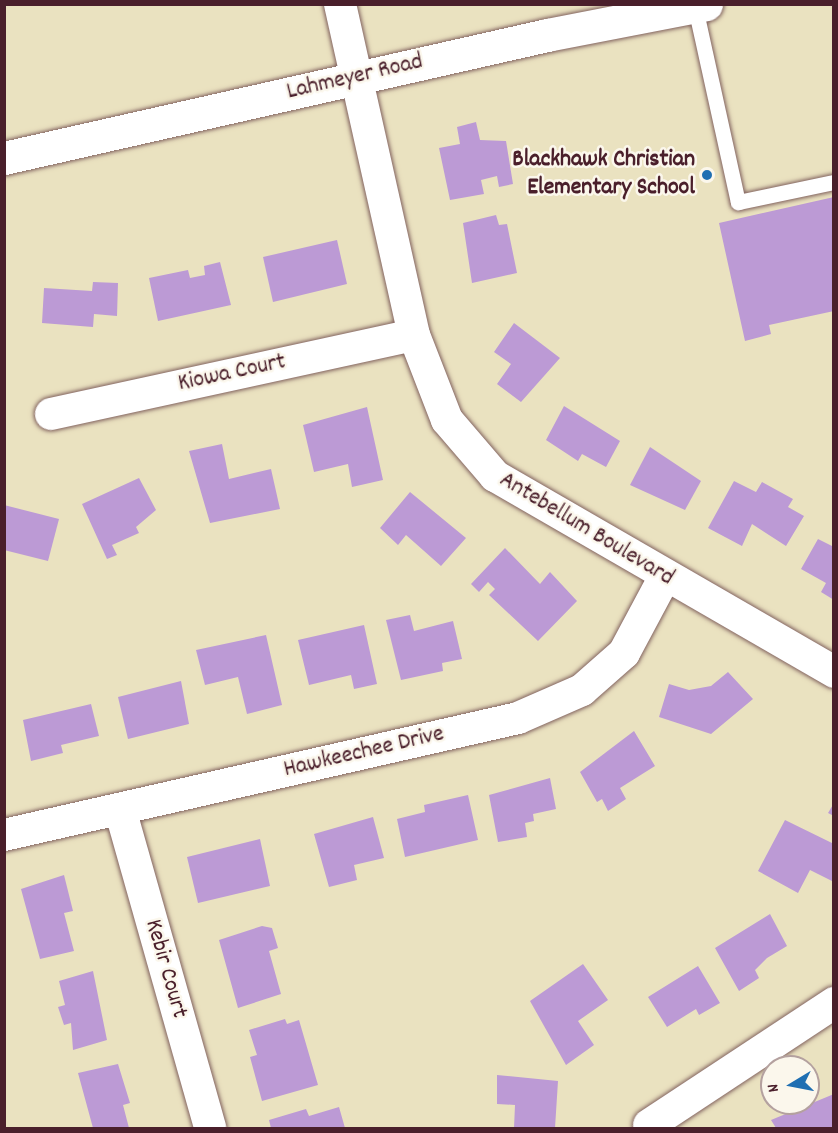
<!DOCTYPE html>
<style>
body{margin:0}
#map{position:relative;width:838px;height:1133px;overflow:hidden;background:#eae2c0;font-family:Dekko,sans-serif}
div>[style]{position:absolute}
[style*='--x']{left:calc(var(--x)*1px);top:calc(var(--y)*1px);width:calc(var(--w)*1px);rotate:calc(var(--a)*1deg)}
.building>*{inset:0;background:#bc9ad5}
.roads{filter:drop-shadow(0 0 2px #82635f) drop-shadow(0 0 2px #82635f)}
.service>*{height:15px;margin:-7.5px;padding:0 7.5px;transform-origin:7.5px;border-radius:7.5px;background:#fff}
.minor>*{height:32px;margin:-16px;padding:0 16px;transform-origin:16px;border-radius:16px;background:#fff}
.tertiary>*{height:33px;margin:-16.5px;padding:0 16.5px;transform-origin:16.5px;border-radius:16.5px;background:#fff}
.dots>*{width:16px;height:16px;translate:-50% -50%;box-sizing:border-box;border:3px solid #fbf7ec;border-radius:50%}
span{translate:-50% -50%;white-space:nowrap;text-align:center;line-height:1.15;-webkit-text-stroke:5px #fbf7ec;paint-order:stroke}
.street-label{font-size:24px;color:#4a1f2b}
.poi-label{font-size:24px;color:#4a1f2b;font-weight:700}
.right{translate:-100% -50%;text-align:right}
.frame{position:absolute;inset:0;border:6px solid #4a1f2b;pointer-events:none}
.north{position:absolute;left:760px;top:1055px;width:60px;height:60px;box-sizing:border-box;background:#fbf7ec;border:2px solid #b4a19f;border-radius:50%;rotate:260deg;font-size:16px;font-weight:700;line-height:24px;text-align:center;color:#4a1f2b}
.north::after{content:'';display:block;margin:auto;width:21px;height:27px;background:#1f6fb2;clip-path:polygon(50% 0,100% 100%,50% 72%,0 100%)}
</style>
<div id="map">
<div class="building">
<div style="clip-path:polygon(476px 122px,480px 140px,506px 141px,513px 184px,499px 187px,497px 176px,481px 180px,484px 194px,450px 200px,439px 148px,460px 144px,457px 127px)"></div>
<div style="clip-path:polygon(834px 197px,834px 311px,769px 325px,771px 334px,745px 341px,719px 223px)"></div>
<div style="clip-path:polygon(496px 215px,499px 225px,507px 224px,517px 273px,472px 283px,463px 223px)"></div>
<div style="clip-path:polygon(337px 240px,347px 284px,273px 302px,263px 257px)"></div>
<div style="clip-path:polygon(220px 262px,231px 305px,158px 321px,149px 278px,188px 270px,190px 278px,205px 275px,204px 266px)"></div>
<div style="clip-path:polygon(93px 282px,118px 283px,117px 316px,94px 314px,93px 327px,42px 323px,44px 288px,92px 291px)"></div>
<div style="clip-path:polygon(514px 323px,560px 358px,521px 402px,497px 384px,511px 364px,494px 352px)"></div>
<div style="clip-path:polygon(564px 406px,620px 441px,606px 467px,582px 454px,578px 461px,546px 440px)"></div>
<div style="clip-path:polygon(367px 407px,383px 480px,352px 487px,348px 464px,314px 472px,303px 425px)"></div>
<div style="clip-path:polygon(222px 444px,229px 479px,271px 469px,280px 509px,210px 523px,189px 451px)"></div>
<div style="clip-path:polygon(650px 447px,701px 481px,685px 510px,630px 485px)"></div>
<div style="clip-path:polygon(139px 478px,156px 510px,136px 527px,139px 533px,112px 545px,117px 555px,107px 559px,82px 504px)"></div>
<div style="clip-path:polygon(734px 481px,756px 492px,762px 482px,793px 499px,788px 507px,804px 516px,786px 546px,752px 524px,742px 546px,708px 528px)"></div>
<div style="clip-path:polygon(410px 492px,466px 538px,441px 566px,406px 535px,398px 545px,380px 528px)"></div>
<div style="clip-path:polygon(4px 505px,59px 519px,48px 561px,4px 550px)"></div>
<div style="clip-path:polygon(818px 539px,834px 547px,834px 600px,821px 592px,826px 583px,801px 569px)"></div>
<div style="clip-path:polygon(505px 548px,540px 584px,550px 572px,577px 601px,538px 641px,489px 595px,495px 589px,488px 582px,479px 592px,471px 584px)"></div>
<div style="clip-path:polygon(410px 615px,414px 631px,453px 621px,462px 659px,442px 663px,443px 671px,401px 680px,386px 620px)"></div>
<div style="clip-path:polygon(364px 625px,377px 684px,354px 689px,351px 675px,309px 685px,298px 640px)"></div>
<div style="clip-path:polygon(266px 635px,282px 705px,247px 714px,238px 677px,205px 685px,196px 650px)"></div>
<div style="clip-path:polygon(728px 672px,753px 699px,711px 734px,659px 717px,669px 684px,689px 690px,711px 686px)"></div>
<div style="clip-path:polygon(181px 681px,189px 724px,128px 739px,118px 697px)"></div>
<div style="clip-path:polygon(91px 704px,99px 736px,61px 745px,63px 753px,31px 761px,23px 720px)"></div>
<div style="clip-path:polygon(634px 731px,655px 766px,620px 788px,626px 799px,608px 811px,602px 799px,597px 802px,580px 772px)"></div>
<div style="clip-path:polygon(550px 778px,556px 809px,533px 814px,534px 821px,525px 823px,527px 837px,498px 842px,489px 795px)"></div>
<div style="clip-path:polygon(468px 795px,478px 840px,405px 857px,397px 819px,425px 812px,424px 805px)"></div>
<div style="clip-path:polygon(834px 803px,834px 816px,828px 813px)"></div>
<div style="clip-path:polygon(373px 817px,384px 858px,354px 865px,357px 880px,329px 887px,314px 834px)"></div>
<div style="clip-path:polygon(785px 820px,834px 844px,834px 882px,810px 870px,798px 893px,758px 871px)"></div>
<div style="clip-path:polygon(260px 839px,270px 886px,198px 903px,187px 857px)"></div>
<div style="clip-path:polygon(64px 875px,73px 911px,64px 913px,74px 951px,40px 959px,21px 889px)"></div>
<div style="clip-path:polygon(770px 914px,787px 946px,767px 958px,755px 970px,759px 978px,739px 991px,715px 948px)"></div>
<div style="clip-path:polygon(262px 926px,272px 928px,278px 948px,269px 951px,281px 994px,238px 1008px,219px 940px)"></div>
<div style="clip-path:polygon(583px 964px,608px 1000px,578px 1021px,594px 1045px,566px 1065px,530px 1001px)"></div>
<div style="clip-path:polygon(698px 966px,720px 1003px,699px 1015px,696px 1009px,667px 1027px,648px 997px)"></div>
<div style="clip-path:polygon(93px 971px,107px 1040px,73px 1050px,71px 1023px,64px 1025px,58px 1007px,65px 1005px,59px 981px)"></div>
<div style="clip-path:polygon(285px 1019px,287px 1024px,299px 1020px,318px 1085px,262px 1101px,250px 1057px,257px 1055px,249px 1030px)"></div>
<div style="clip-path:polygon(118px 1064px,130px 1103px,123px 1105px,129px 1128px,93px 1128px,78px 1073px)"></div>
<div style="clip-path:polygon(497px 1075px,558px 1081px,555px 1128px,514px 1128px,515px 1105px,497px 1104px)"></div>
<div style="clip-path:polygon(834px 1094px,834px 1128px,776px 1128px,771px 1120px)"></div>
<div style="clip-path:polygon(339px 1107px,345px 1128px,271px 1128px,269px 1120px,306px 1109px,309px 1116px)"></div>
</div>
<div class="roads">
<div class="service">
<div style="--x:695;--y:7;--w:200;--a:77.6"></div>
<div style="--x:738;--y:202;--w:98;--a:-11.8"></div>
</div>
<div class="minor">
<div style="--x:340;--y:4;--w:339;--a:77.4"></div>
<div style="--x:414;--y:335;--w:91;--a:68.8"></div>
<div style="--x:447;--y:420;--w:74;--a:49.4"></div>
<div style="--x:495;--y:476;--w:392;--a:30"></div>
<div style="--x:51;--y:414;--w:371;--a:-12.3"></div>
<div style="--x:120;--y:809;--w:331;--a:74.2"></div>
<div style="--x:4;--y:835;--w:527;--a:-12.82"></div>
<div style="--x:518;--y:718;--w:70;--a:-23.6"></div>
<div style="--x:582;--y:690;--w:56;--a:-41.4"></div>
<div style="--x:624;--y:653;--w:85;--a:-61.9"></div>
<div style="--x:649;--y:1125;--w:222;--a:-33.4"></div>
</div>
<div class="tertiary">
<div style="--x:4;--y:158;--w:557;--a:-12.76"></div>
<div style="--x:547;--y:35;--w:162;--a:-11"></div>
</div>
</div>
<div class="dots">
<div style="left:707px;top:175px;background:#1f6fb2"></div>
</div>
<div class="street-label">
<span style="left:355px;top:78px;rotate:-13deg">Lahmeyer Road</span>
<span style="left:232px;top:374px;rotate:-12deg">Kiowa Court</span>
<span style="left:586px;top:530px;rotate:31deg">Antebellum Boulevard</span>
<span style="left:364px;top:753px;rotate:-13deg">Hawkeechee Drive</span>
<span style="left:165px;top:969px;rotate:74deg">Kebir Court</span>
</div>
<div class="poi-label">
<span class="right" style="left:695px;top:175px">Blackhawk Christian<br>Elementary School</span>
</div>
<div class="frame"></div>
<div class="north">N</div>
</div>
